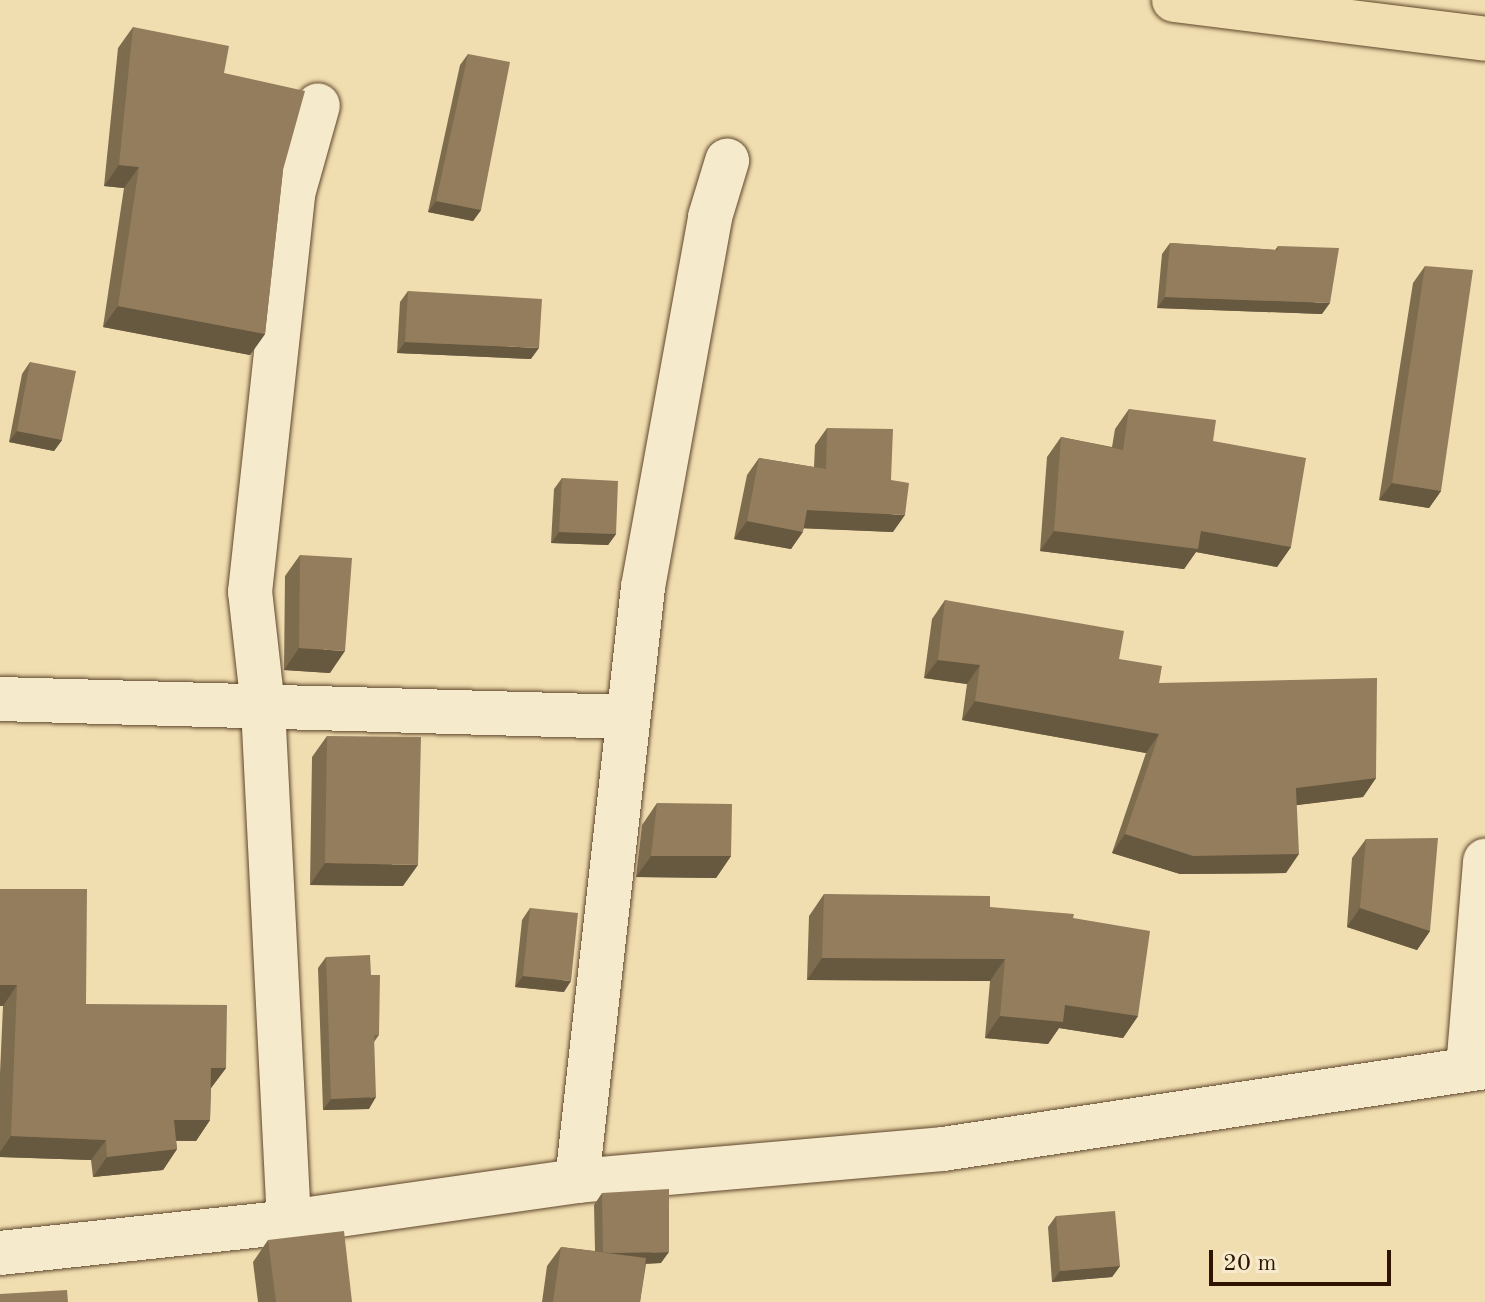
<!DOCTYPE html>
<style>
body{margin:0}
#map{position:relative;width:1485px;height:1302px;overflow:hidden;background:#f1deb0;font-family:"Old Standard TT",serif}
div>[style]{position:absolute}
[style*='--x']{left:calc(var(--x)*1px);top:calc(var(--y)*1px);width:calc(var(--w)*1px);rotate:calc(var(--a)*1deg)}
.roads{filter:drop-shadow(0 0 2px #5f462c) drop-shadow(0 0 2px #5f462c)}
.minor>*{height:44px;margin:-22px;padding:0 22px;transform-origin:22px;border-radius:22px;background:#f6eacc}
.major>*{height:44px;margin:-22px;padding:0 22px;transform-origin:22px;border-radius:22px;background:#f1deb0}
.wall>*{inset:0;background:#7e6c4f}
.shaded-wall>*{inset:0;background:#675840}
.building>*{inset:0;background:#937d5c}
span{translate:-50% -50%;white-space:nowrap;text-align:center;line-height:1.15;-webkit-text-stroke:7px #f6eacc;paint-order:stroke}
.scale{position:absolute;left:1209px;top:1250px;width:182px;height:36px;box-sizing:border-box;border:4px solid #2e1400;border-top:0;padding-left:10px;font-size:24px;line-height:28px;white-space:nowrap;color:#2e1400;-webkit-text-stroke:6px #f6eacc;paint-order:stroke}
</style>
<div id="map">
<div class="roads">
<div class="minor">
<div style="--x:0;--y:699;--w:627;--a:1.64"></div>
<div style="--x:1468;--y:1069;--w:209;--a:-85.3"></div>
<div style="--x:577;--y:1181;--w:598;--a:-83.66"></div>
<div style="--x:643;--y:587;--w:376;--a:-79.7"></div>
<div style="--x:710;--y:217;--w:59;--a:-73.1"></div>
<div style="--x:289;--y:1222;--w:516;--a:-92.89"></div>
<div style="--x:263;--y:707;--w:116;--a:-96.4"></div>
<div style="--x:250;--y:592;--w:400;--a:-83.8"></div>
<div style="--x:293;--y:194;--w:92;--a:-74.3"></div>
<div style="--x:0;--y:1253;--w:291;--a:-6.1"></div>
<div style="--x:289;--y:1222;--w:291;--a:-8.1"></div>
<div style="--x:577;--y:1181;--w:367;--a:-5"></div>
<div style="--x:943;--y:1149;--w:548;--a:-8.6"></div>
</div>
<div class="major">
<div style="--x:1174;--y:0;--w:313;--a:7.1"></div>
</div>
</div>
<div class="wall">
<div style="clip-path:polygon(133px 27px,224px 73px,283px 170px,265px 334px,250px 355px,103px 327px,124px 188px,104px 186px,118px 48px)"></div>
<div style="clip-path:polygon(468px 54px,481px 210px,473px 221px,428px 212px,460px 65px)"></div>
<div style="clip-path:polygon(1170px 243px,1275px 250px,1278px 246px,1322px 314px,1157px 308px,1162px 254px)"></div>
<div style="clip-path:polygon(1425px 266px,1441px 491px,1429px 508px,1379px 500px,1413px 283px)"></div>
<div style="clip-path:polygon(408px 291px,531px 359px,397px 353px,400px 302px)"></div>
<div style="clip-path:polygon(30px 362px,62px 440px,54px 451px,9px 442px,22px 374px)"></div>
<div style="clip-path:polygon(1129px 409px,1213px 441px,1291px 547px,1277px 567px,1196px 552px,1184px 569px,1040px 551px,1047px 457px,1061px 437px,1112px 447px,1115px 429px)"></div>
<div style="clip-path:polygon(827px 428px,891px 480px,893px 532px,804px 528px,791px 549px,734px 539px,747px 475px,759px 458px,814px 467px,815px 445px)"></div>
<div style="clip-path:polygon(562px 478px,616px 534px,608px 545px,551px 543px,554px 489px)"></div>
<div style="clip-path:polygon(300px 555px,330px 673px,284px 670px,285px 576px)"></div>
<div style="clip-path:polygon(945px 600px,1119px 659px,1159px 683px,1376px 778px,1363px 797px,1296px 805px,1286px 873px,1180px 874px,1112px 853px,1146px 753px,962px 720px,967px 684px,924px 678px,932px 619px)"></div>
<div style="clip-path:polygon(327px 736px,403px 886px,310px 885px,312px 757px)"></div>
<div style="clip-path:polygon(657px 803px,731px 856px,716px 878px,636px 877px,642px 825px)"></div>
<div style="clip-path:polygon(1366px 839px,1430px 931px,1417px 950px,1347px 927px,1352px 858px)"></div>
<div style="clip-path:polygon(0 889px,86px 1004px,226px 1068px,211px 1088px,210px 1120px,196px 1141px,176px 1141px,177px 1149px,163px 1170px,93px 1177px,91px 1160px,0 1157px,0 1073px,3px 1006px,0 1006px)"></div>
<div style="clip-path:polygon(824px 894px,990px 907px,1138px 1016px,1123px 1038px,1059px 1028px,1048px 1044px,985px 1038px,990px 981px,807px 980px,809px 916px)"></div>
<div style="clip-path:polygon(530px 908px,564px 992px,515px 987px,522px 920px)"></div>
<div style="clip-path:polygon(326px 957px,371px 975px,379px 1035px,374px 1042px,369px 1109px,323px 1110px,318px 968px)"></div>
<div style="clip-path:polygon(602px 1193px,661px 1263px,646px 1264px,640px 1302px,542px 1302px,547px 1266px,561px 1247px,595px 1251px,594px 1205px)"></div>
<div style="clip-path:polygon(1056px 1216px,1120px 1266px,1112px 1277px,1052px 1282px,1048px 1227px)"></div>
<div style="clip-path:polygon(268px 1240px,352px 1302px,258px 1302px,253px 1262px)"></div>
</div>
<div class="shaded-wall">
<div style="clip-path:polygon(119px 165px,139px 167px,124px 188px,104px 186px)"></div>
<div style="clip-path:polygon(436px 201px,481px 210px,473px 221px,428px 212px)"></div>
<div style="clip-path:polygon(1165px 297px,1330px 303px,1322px 314px,1157px 308px)"></div>
<div style="clip-path:polygon(118px 306px,265px 334px,250px 355px,103px 327px)"></div>
<div style="clip-path:polygon(405px 342px,539px 348px,531px 359px,397px 353px)"></div>
<div style="clip-path:polygon(17px 431px,62px 440px,54px 451px,9px 442px)"></div>
<div style="clip-path:polygon(1392px 483px,1441px 491px,1429px 508px,1379px 500px)"></div>
<div style="clip-path:polygon(807px 510px,905px 515px,893px 532px,795px 528px)"></div>
<div style="clip-path:polygon(747px 521px,803px 532px,791px 549px,734px 539px)"></div>
<div style="clip-path:polygon(1054px 531px,1201px 531px,1291px 547px,1277px 567px,1196px 552px,1184px 569px,1040px 551px)"></div>
<div style="clip-path:polygon(559px 532px,616px 534px,608px 545px,551px 543px)"></div>
<div style="clip-path:polygon(299px 648px,345px 651px,330px 673px,284px 670px)"></div>
<div style="clip-path:polygon(938px 660px,980px 665px,967px 684px,924px 678px)"></div>
<div style="clip-path:polygon(975px 701px,1159px 734px,1146px 753px,962px 720px)"></div>
<div style="clip-path:polygon(1376px 778px,1363px 797px,1282px 807px,1296px 788px)"></div>
<div style="clip-path:polygon(1125px 834px,1299px 854px,1286px 873px,1180px 874px,1112px 853px)"></div>
<div style="clip-path:polygon(651px 856px,731px 856px,716px 878px,636px 877px)"></div>
<div style="clip-path:polygon(325px 863px,418px 865px,403px 886px,310px 885px)"></div>
<div style="clip-path:polygon(1360px 908px,1430px 931px,1417px 950px,1347px 927px)"></div>
<div style="clip-path:polygon(822px 958px,1005px 959px,990px 981px,807px 980px)"></div>
<div style="clip-path:polygon(523px 976px,571px 981px,564px 992px,515px 987px)"></div>
<div style="clip-path:polygon(0 985px,17px 985px,3px 1006px,0 1006px)"></div>
<div style="clip-path:polygon(1065px 1005px,1138px 1016px,1123px 1038px,1059px 1028px,1048px 1044px,985px 1038px,1000px 1016px)"></div>
<div style="clip-path:polygon(211px 1068px,226px 1068px,211px 1088px,196px 1088px)"></div>
<div style="clip-path:polygon(376px 1097px,369px 1109px,323px 1110px,331px 1099px)"></div>
<div style="clip-path:polygon(174px 1120px,210px 1120px,196px 1141px,160px 1140px)"></div>
<div style="clip-path:polygon(11px 1136px,106px 1140px,91px 1160px,0 1157px,0 1152px)"></div>
<div style="clip-path:polygon(177px 1149px,163px 1170px,93px 1177px,107px 1157px)"></div>
<div style="clip-path:polygon(669px 1252px,661px 1263px,595px 1265px,603px 1253px)"></div>
<div style="clip-path:polygon(1120px 1266px,1112px 1277px,1052px 1282px,1060px 1271px)"></div>
</div>
<div class="building">
<div style="clip-path:polygon(133px 27px,229px 46px,224px 73px,305px 91px,283px 170px,265px 334px,118px 306px,139px 167px,119px 165px)"></div>
<div style="clip-path:polygon(468px 54px,510px 62px,481px 210px,436px 201px)"></div>
<div style="clip-path:polygon(1170px 243px,1278px 250px,1278px 246px,1339px 248px,1330px 303px,1165px 297px)"></div>
<div style="clip-path:polygon(1425px 266px,1473px 270px,1441px 491px,1392px 483px)"></div>
<div style="clip-path:polygon(408px 291px,542px 299px,539px 348px,405px 342px)"></div>
<div style="clip-path:polygon(30px 362px,76px 371px,62px 440px,17px 431px)"></div>
<div style="clip-path:polygon(1129px 409px,1216px 420px,1213px 441px,1306px 458px,1291px 547px,1201px 531px,1198px 549px,1054px 531px,1061px 437px,1123px 450px)"></div>
<div style="clip-path:polygon(827px 428px,893px 429px,891px 480px,909px 483px,905px 515px,807px 510px,803px 532px,747px 521px,759px 458px,826px 469px)"></div>
<div style="clip-path:polygon(562px 478px,618px 481px,616px 534px,559px 532px)"></div>
<div style="clip-path:polygon(300px 555px,352px 558px,345px 651px,299px 648px)"></div>
<div style="clip-path:polygon(945px 600px,1124px 631px,1119px 659px,1162px 666px,1159px 683px,1377px 678px,1376px 778px,1296px 788px,1299px 854px,1193px 856px,1125px 834px,1159px 734px,975px 701px,980px 665px,938px 660px)"></div>
<div style="clip-path:polygon(327px 736px,421px 737px,418px 865px,325px 863px)"></div>
<div style="clip-path:polygon(657px 803px,732px 804px,731px 856px,651px 856px)"></div>
<div style="clip-path:polygon(1438px 838px,1430px 931px,1360px 908px,1366px 839px)"></div>
<div style="clip-path:polygon(0 889px,87px 889px,86px 1004px,227px 1005px,226px 1068px,211px 1068px,210px 1120px,174px 1120px,177px 1149px,107px 1157px,106px 1140px,11px 1136px,17px 985px,0 985px)"></div>
<div style="clip-path:polygon(824px 894px,990px 896px,990px 907px,1074px 914px,1073px 918px,1150px 931px,1138px 1016px,1065px 1005px,1063px 1022px,1000px 1016px,1005px 959px,822px 958px)"></div>
<div style="clip-path:polygon(530px 908px,578px 913px,571px 981px,523px 976px)"></div>
<div style="clip-path:polygon(370px 955px,371px 975px,380px 975px,379px 1035px,374px 1035px,376px 1097px,331px 1099px,326px 957px)"></div>
<div style="clip-path:polygon(669px 1189px,669px 1252px,611px 1253px,603px 1252px,602px 1193px)"></div>
<div style="clip-path:polygon(1115px 1211px,1120px 1266px,1060px 1271px,1056px 1216px)"></div>
<div style="clip-path:polygon(344px 1231px,352px 1302px,276px 1302px,268px 1240px)"></div>
<div style="clip-path:polygon(561px 1247px,646px 1258px,640px 1302px,553px 1302px)"></div>
<div style="clip-path:polygon(67px 1290px,68px 1302px,0 1302px,0 1294px)"></div>
</div>
<div class="scale">20 m</div>
</div>
